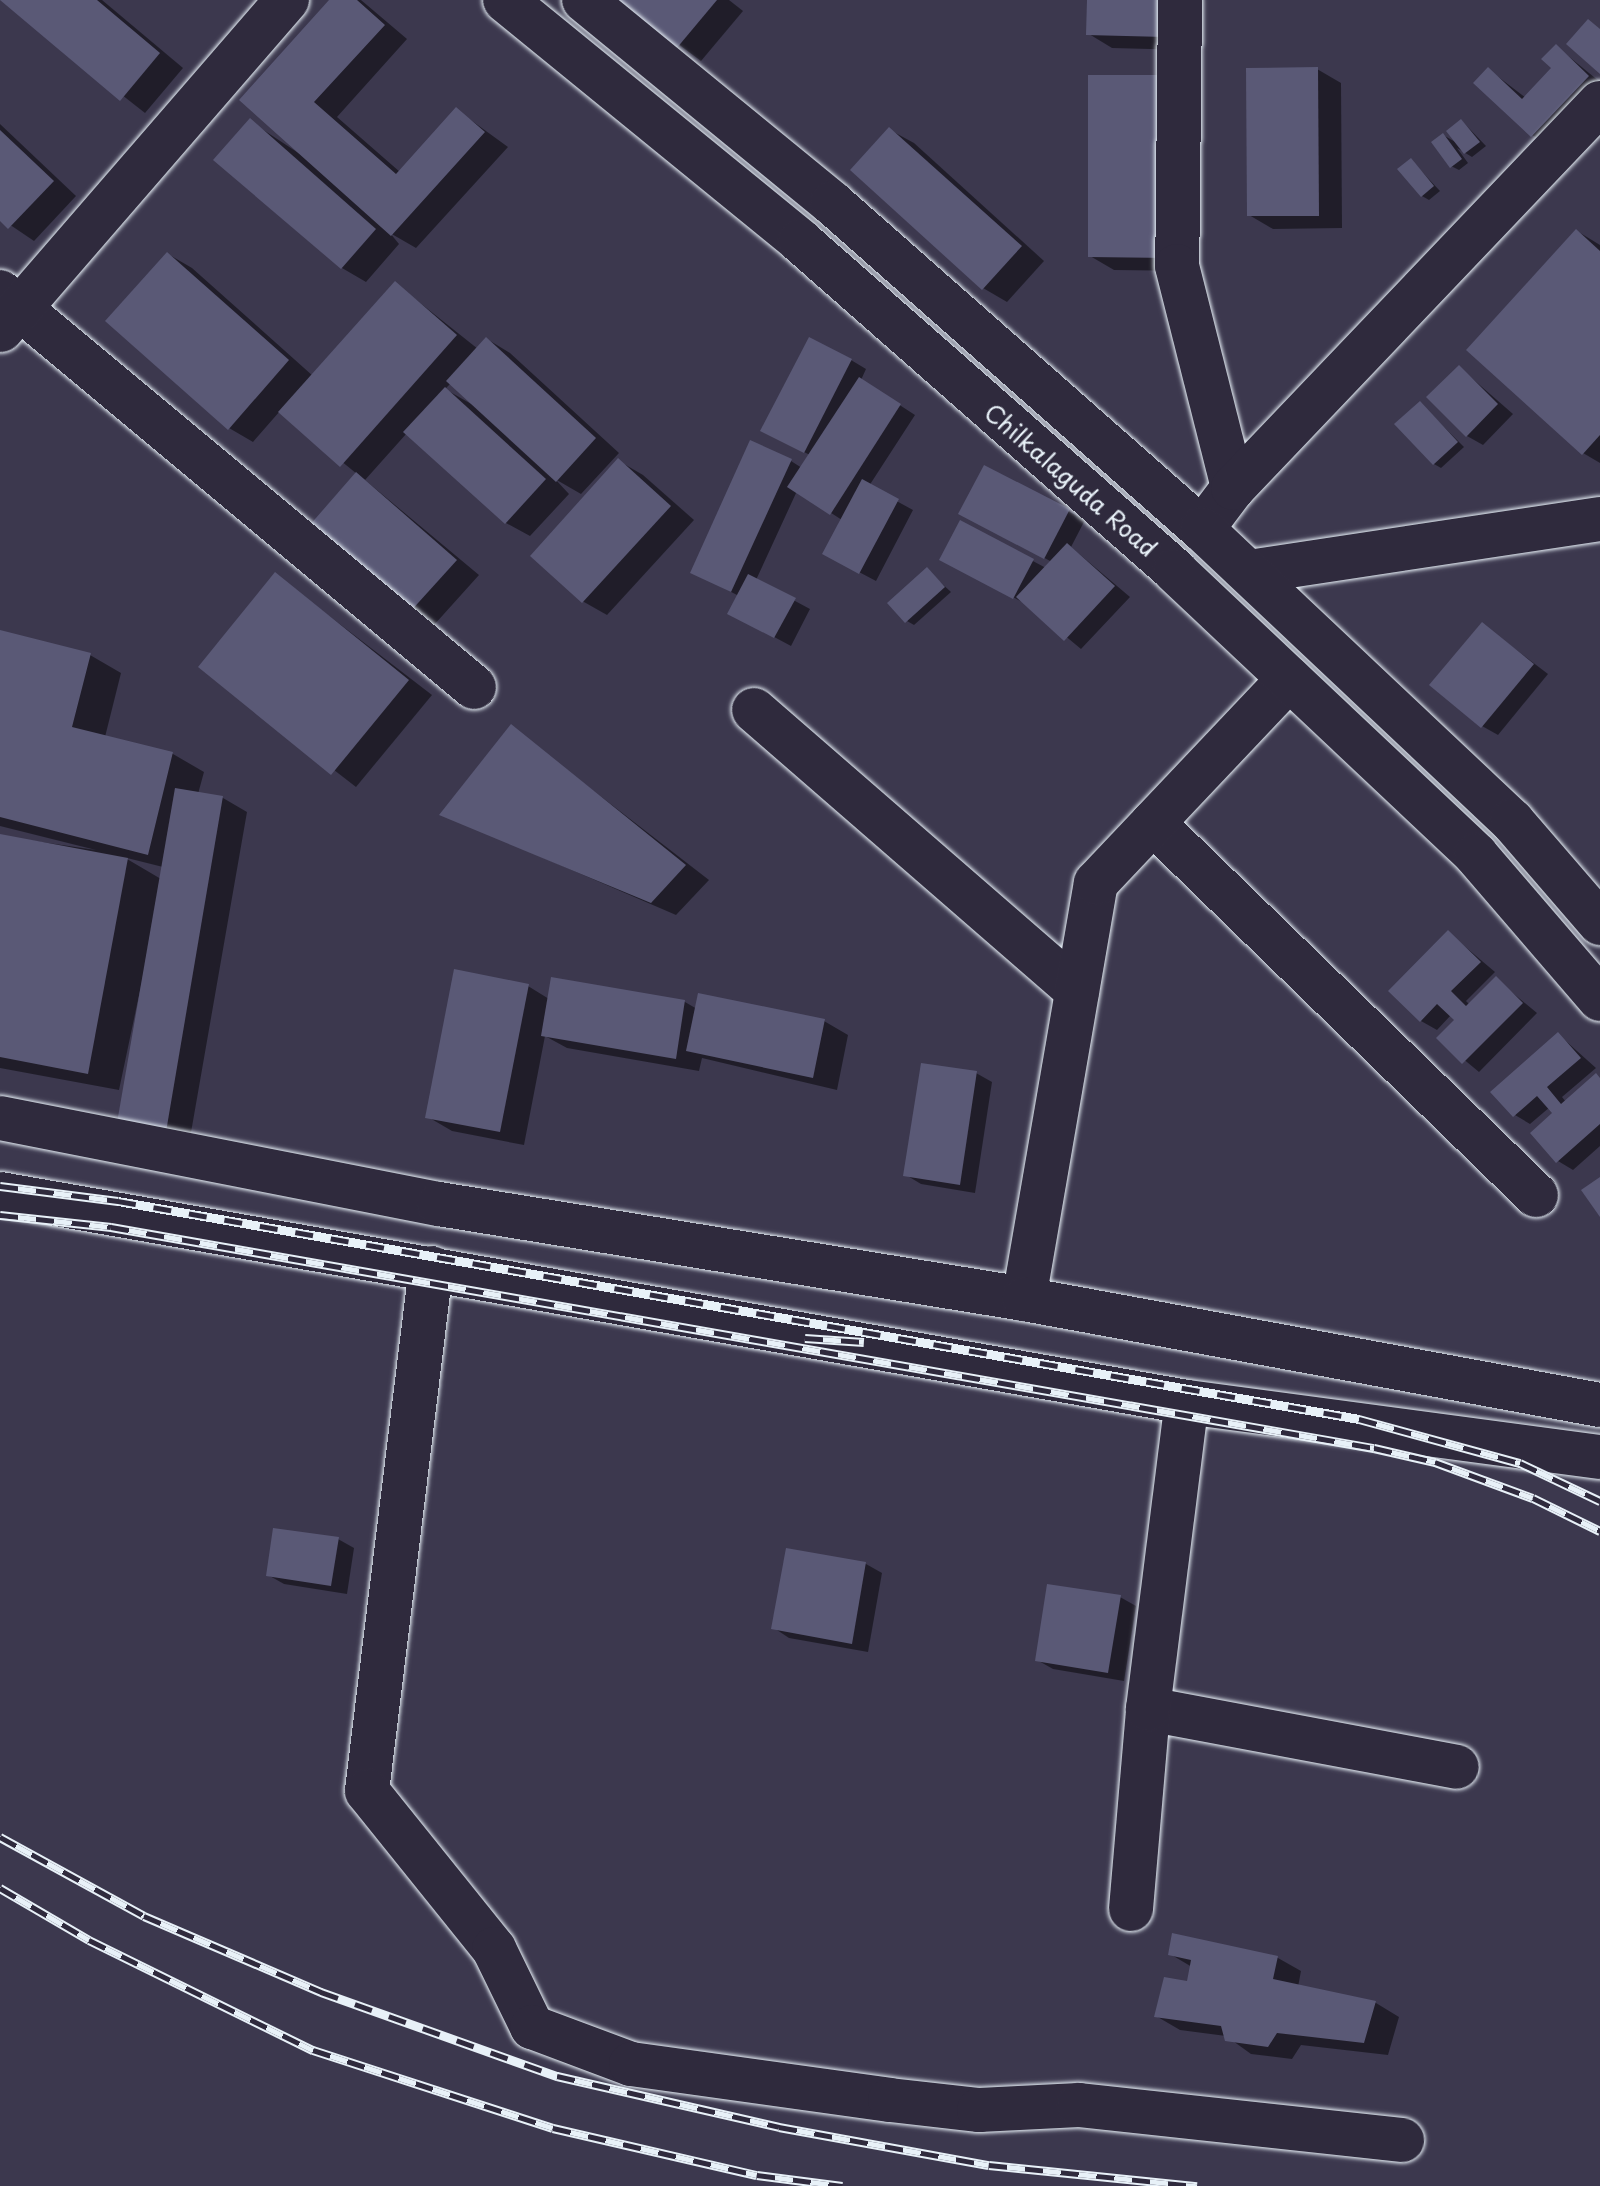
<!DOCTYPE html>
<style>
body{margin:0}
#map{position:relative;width:1600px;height:2186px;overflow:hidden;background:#3c384e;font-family:"Playpen Sans",sans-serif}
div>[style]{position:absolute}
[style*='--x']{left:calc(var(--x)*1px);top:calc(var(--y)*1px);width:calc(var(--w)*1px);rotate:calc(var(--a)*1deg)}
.shadow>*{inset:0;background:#0007}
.building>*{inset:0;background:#5a5976}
.roads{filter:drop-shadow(0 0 2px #e8f1f8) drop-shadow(0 0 2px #e8f1f8)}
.minor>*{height:44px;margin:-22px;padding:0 22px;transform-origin:22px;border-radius:22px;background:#2f2a3d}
.major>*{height:44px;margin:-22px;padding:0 22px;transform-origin:22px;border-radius:22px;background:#2f2a3d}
.rail>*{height:9px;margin-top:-4.5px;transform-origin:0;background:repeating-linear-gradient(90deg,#2f2a3d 0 18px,#e8f1f8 0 36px);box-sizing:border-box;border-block:2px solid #e8f1f8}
span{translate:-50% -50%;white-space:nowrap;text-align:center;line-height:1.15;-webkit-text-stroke:6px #2f2a3d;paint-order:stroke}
.street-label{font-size:24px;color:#e8f1f8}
</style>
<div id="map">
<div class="shadow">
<div style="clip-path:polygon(1px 0,102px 0,183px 68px,145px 113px)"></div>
<div style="clip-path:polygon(331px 0,361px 0,407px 39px,337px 117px,400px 172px,457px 110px,508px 147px,416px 248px,390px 233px,399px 244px,366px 282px,342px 268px,250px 121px,309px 160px,241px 100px)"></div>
<div style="clip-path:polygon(619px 0,729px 0,743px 11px,701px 61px)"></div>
<div style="clip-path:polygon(1089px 0,1188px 50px,1112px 48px,1089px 34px)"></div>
<div style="clip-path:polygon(1556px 46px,1600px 82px,1548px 144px,1532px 135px,1488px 69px,1526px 98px,1554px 68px)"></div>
<div style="clip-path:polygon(1317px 69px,1341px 83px,1342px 228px,1273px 229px,1249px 215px)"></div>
<div style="clip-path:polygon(1090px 77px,1193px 271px,1114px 270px,1090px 256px)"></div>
<div style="clip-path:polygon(1462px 121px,1486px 146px,1472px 157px,1457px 148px,1468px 163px,1459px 170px,1451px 166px,1443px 135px,1459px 144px)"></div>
<div style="clip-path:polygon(0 124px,76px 196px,34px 241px,0 218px)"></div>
<div style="clip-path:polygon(890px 130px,914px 143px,1044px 261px,1007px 302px,983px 288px)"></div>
<div style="clip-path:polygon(1411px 160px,1440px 191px,1429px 200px,1422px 196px)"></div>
<div style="clip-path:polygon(1577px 231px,1600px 245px,1600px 463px,1583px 453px)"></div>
<div style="clip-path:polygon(evenodd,168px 254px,192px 268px,313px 376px,395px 283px,478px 349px,487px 339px,510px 353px,619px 453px,581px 494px,555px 479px,569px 494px,530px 536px,506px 523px,407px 433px,365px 480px,479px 575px,434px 625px,410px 612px,357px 474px,280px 411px,253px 442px,229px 428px,168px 254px,451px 383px,473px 405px,445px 389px,451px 383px)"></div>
<div style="clip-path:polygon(851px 360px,866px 369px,861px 380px,915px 415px,869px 486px,913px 510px,876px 581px,840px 562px,842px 520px,797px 491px,756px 580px,810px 609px,791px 646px,746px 622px,739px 596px,692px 572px,791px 461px,802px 468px,810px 455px,778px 439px)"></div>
<div style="clip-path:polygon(1459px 367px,1513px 414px,1483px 445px,1467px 436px)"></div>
<div style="clip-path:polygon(1420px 403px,1464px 447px,1441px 468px,1434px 464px)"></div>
<div style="clip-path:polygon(619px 461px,643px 475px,694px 520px,607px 615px,584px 602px,532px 556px)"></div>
<div style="clip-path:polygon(985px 467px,1085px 520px,1071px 547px,1130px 597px,1081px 649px,1028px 605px,958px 568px,961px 523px,1046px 568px,1052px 562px,977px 522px)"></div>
<div style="clip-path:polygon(927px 570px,951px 592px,914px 625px,907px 621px)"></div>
<div style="clip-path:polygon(276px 575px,432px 695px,356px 787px,201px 667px)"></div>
<div style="clip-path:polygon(1482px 624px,1548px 674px,1498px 735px,1482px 726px)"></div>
<div style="clip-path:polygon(evenodd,0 632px,90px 655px,121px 673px,105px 737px,173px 754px,204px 772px,198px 794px,223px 798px,247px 812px,189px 1144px,143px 1136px,150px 943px,119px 1090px,0 1068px,0 836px,96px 850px,0 826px,0 632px,127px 858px,163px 867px,161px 879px,127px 859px,127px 858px)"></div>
<div style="clip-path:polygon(511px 727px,709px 880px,676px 915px,442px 814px)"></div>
<div style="clip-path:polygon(1449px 933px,1495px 972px,1466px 1001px,1470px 1005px,1496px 979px,1537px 1013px,1479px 1072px,1438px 1038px,1457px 1020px,1451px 1015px,1437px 1030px,1421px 1021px)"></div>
<div style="clip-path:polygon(553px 980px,685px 1002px,697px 1009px,824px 1021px,848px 1035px,837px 1090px,702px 1058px,699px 1071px,567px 1048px,545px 1036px,524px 1145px,452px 1131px,428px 1117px,528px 986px,549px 999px)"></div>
<div style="clip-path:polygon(1558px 1034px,1596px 1068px,1562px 1097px,1566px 1102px,1600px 1078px,1600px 1146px,1573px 1170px,1558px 1161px,1555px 1113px,1550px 1107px,1530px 1124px,1515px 1115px)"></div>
<div style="clip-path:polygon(976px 1073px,992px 1082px,975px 1193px,921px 1184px,906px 1175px)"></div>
<div style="clip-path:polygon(338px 1539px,354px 1548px,347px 1594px,284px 1584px,268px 1575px)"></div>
<div style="clip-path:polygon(787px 1550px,866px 1564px,882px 1573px,868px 1652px,789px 1638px,774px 1628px)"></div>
<div style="clip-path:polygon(1120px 1597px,1136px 1606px,1124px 1681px,1053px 1669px,1037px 1660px)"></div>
<div style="clip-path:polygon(1170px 1954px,1278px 1958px,1301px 1971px,1298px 1987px,1376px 2003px,1399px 2017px,1388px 2055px,1301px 2045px,1292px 2059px,1251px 2054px,1226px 2036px,1180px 2030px,1156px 2016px,1188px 1983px,1192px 1967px)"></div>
</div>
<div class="building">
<div style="clip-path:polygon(0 0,97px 0,160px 53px,120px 101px)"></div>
<div style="clip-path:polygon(329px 0,357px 0,385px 25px,314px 102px,396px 174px,456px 107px,485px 132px,391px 236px,239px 100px)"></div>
<div style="clip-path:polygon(616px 0,717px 0,676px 49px)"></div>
<div style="clip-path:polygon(1087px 0,1166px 0,1165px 37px,1086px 35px)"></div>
<div style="clip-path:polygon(1588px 19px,1600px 29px,1600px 74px,1566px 44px)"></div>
<div style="clip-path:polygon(1556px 44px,1589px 76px,1531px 137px,1473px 83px,1488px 67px,1522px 99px,1551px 68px,1541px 59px)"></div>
<div style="clip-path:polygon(1318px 67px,1319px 216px,1247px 216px,1246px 68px)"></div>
<div style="clip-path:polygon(1088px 75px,1170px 75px,1170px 258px,1088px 257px)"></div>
<div style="clip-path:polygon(250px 118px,376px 229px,341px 269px,213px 160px)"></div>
<div style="clip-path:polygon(1461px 119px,1480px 142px,1464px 154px,1446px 131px)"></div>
<div style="clip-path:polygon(889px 127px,1022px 246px,982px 290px,850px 170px)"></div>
<div style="clip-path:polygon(0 130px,54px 181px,8px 229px,0 221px)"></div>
<div style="clip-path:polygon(1443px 133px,1462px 159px,1450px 168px,1431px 142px)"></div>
<div style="clip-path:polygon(1411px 158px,1434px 186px,1421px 197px,1397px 169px)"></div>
<div style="clip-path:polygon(1576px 229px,1600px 251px,1600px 435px,1582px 455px,1466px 350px)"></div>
<div style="clip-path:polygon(167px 252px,289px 360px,228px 430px,105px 321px)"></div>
<div style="clip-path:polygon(395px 281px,457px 335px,340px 467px,278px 412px)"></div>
<div style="clip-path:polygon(486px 337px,596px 438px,556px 482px,446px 381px)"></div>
<div style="clip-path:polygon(809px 337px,852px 359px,804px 453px,760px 431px)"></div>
<div style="clip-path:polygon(1459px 365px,1498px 404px,1466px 437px,1426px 397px)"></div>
<div style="clip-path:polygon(859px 377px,901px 404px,830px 515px,787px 487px)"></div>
<div style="clip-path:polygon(445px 387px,546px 479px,505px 524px,403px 432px)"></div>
<div style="clip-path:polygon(1420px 401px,1458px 442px,1433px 465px,1394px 424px)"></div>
<div style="clip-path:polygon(750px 440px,792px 459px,731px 592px,690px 573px)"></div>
<div style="clip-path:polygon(618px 458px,671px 506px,582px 603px,530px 556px)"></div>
<div style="clip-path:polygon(984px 465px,1070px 509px,1044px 559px,958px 514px)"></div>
<div style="clip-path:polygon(356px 472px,457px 560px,409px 613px,309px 526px)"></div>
<div style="clip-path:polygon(862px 479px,899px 499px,859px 574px,822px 554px)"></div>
<div style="clip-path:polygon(960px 520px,1034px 559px,1013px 599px,939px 560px)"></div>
<div style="clip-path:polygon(1067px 543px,1115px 586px,1064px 641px,1016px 597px)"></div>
<div style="clip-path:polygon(927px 567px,945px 587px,905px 623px,887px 603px)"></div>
<div style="clip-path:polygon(275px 572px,409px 680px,331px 775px,198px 667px)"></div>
<div style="clip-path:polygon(748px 574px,796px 598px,774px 638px,727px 614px)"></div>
<div style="clip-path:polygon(1482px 622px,1534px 664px,1481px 728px,1429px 685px)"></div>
<div style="clip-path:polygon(0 630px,91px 653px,72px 727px,173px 752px,148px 855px,0 817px)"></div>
<div style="clip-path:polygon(511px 724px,686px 865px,651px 903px,439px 815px)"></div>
<div style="clip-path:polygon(175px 788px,223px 796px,166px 1132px,117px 1123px)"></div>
<div style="clip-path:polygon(0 834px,128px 858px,88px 1074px,0 1057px)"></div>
<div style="clip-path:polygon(1448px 930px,1481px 962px,1451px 991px,1466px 1006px,1496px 976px,1523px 1003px,1462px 1064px,1436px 1038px,1454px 1020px,1437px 1004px,1420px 1022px,1388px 991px)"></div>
<div style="clip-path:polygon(454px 969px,529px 984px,500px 1132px,425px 1118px)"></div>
<div style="clip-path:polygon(551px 977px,685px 1000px,676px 1059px,541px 1036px)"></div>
<div style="clip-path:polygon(698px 993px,825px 1019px,813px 1078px,686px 1051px)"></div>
<div style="clip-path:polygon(1558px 1032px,1581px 1058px,1547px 1087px,1561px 1104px,1596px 1073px,1600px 1078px,1600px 1124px,1556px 1163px,1530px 1133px,1552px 1113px,1537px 1096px,1513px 1117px,1490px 1092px)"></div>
<div style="clip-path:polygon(921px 1063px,977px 1071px,960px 1185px,903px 1176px)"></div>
<div style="clip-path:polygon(1600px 1177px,1600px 1217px,1581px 1190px)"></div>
<div style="clip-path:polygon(273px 1528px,339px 1537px,331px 1586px,266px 1576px)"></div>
<div style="clip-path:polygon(786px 1548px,866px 1562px,852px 1644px,771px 1629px)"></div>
<div style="clip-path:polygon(1047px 1584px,1121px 1595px,1108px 1673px,1035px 1661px)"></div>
<div style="clip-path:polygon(1172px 1933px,1278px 1956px,1273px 1979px,1376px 2001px,1364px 2043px,1277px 2033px,1268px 2047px,1225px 2041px,1221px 2026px,1154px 2017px,1164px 1977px,1187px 1981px,1191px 1960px,1168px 1955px)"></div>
</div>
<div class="roads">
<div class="minor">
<div style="--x:1180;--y:0;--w:266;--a:90.6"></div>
<div style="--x:1177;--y:266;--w:229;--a:75.8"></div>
<div style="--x:0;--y:292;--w:617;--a:39.81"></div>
<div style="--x:1;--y:330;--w:437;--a:-49.1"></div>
<div style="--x:1202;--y:529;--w:51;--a:-52.9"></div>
<div style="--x:1233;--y:488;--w:532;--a:-46.37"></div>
<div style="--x:1249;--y:572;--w:355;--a:-8.6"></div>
<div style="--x:754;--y:710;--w:428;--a:41"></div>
<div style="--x:1153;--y:823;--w:534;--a:44.17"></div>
<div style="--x:431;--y:1268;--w:527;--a:96.98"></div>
<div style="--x:367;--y:1791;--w:203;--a:51.2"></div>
<div style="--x:494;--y:1949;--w:87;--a:64"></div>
<div style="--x:532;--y:2027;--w:106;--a:20.5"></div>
<div style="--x:631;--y:2064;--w:261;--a:7.9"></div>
<div style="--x:890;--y:2100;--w:90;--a:6.4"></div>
<div style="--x:979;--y:2110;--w:100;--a:-2.9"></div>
<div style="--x:1079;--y:2105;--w:325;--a:6.2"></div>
<div style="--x:1024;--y:1299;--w:422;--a:-80.2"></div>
<div style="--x:1096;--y:883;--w:281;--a:-46.6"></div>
<div style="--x:1148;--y:1709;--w:314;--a:10.6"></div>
<div style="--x:1131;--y:1909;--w:201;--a:-85.1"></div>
<div style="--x:1148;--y:1709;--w:309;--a:-82.8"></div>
</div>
<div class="major">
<div style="--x:505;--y:0;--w:381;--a:39.2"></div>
<div style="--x:800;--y:241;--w:500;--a:41.3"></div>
<div style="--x:1175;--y:571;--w:414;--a:43.3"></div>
<div style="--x:1476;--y:855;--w:190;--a:49.3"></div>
<div style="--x:584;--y:0;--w:320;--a:39.3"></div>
<div style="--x:832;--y:203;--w:493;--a:41.4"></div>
<div style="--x:1202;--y:529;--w:426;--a:43.3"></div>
<div style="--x:1512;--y:821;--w:135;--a:49.2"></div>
<div style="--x:0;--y:1118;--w:447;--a:11.1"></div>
<div style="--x:439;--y:1204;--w:593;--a:9.22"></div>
<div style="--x:1024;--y:1299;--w:586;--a:10.43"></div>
<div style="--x:0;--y:1194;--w:1205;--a:9.94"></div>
<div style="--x:1187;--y:1402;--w:417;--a:7.6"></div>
</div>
</div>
<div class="rail">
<div style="--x:0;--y:1186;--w:119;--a:7.2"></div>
<div style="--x:118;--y:1201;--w:1260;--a:9.96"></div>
<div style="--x:1359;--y:1419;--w:167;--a:15.3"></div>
<div style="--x:1520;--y:1463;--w:89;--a:25.4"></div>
<div style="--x:0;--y:1215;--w:112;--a:6.2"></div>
<div style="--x:111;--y:1227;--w:1282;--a:9.93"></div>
<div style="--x:1374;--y:1448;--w:63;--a:12.9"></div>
<div style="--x:1435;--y:1462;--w:104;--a:20.2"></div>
<div style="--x:1533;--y:1498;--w:75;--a:26.2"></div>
<div style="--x:805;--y:1338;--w:59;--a:3.9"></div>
<div style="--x:0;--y:1837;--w:164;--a:28.7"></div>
<div style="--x:144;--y:1916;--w:193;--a:23.2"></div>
<div style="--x:321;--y:1992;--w:251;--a:19.6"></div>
<div style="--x:557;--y:2076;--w:228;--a:12.9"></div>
<div style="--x:779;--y:2127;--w:213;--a:10.3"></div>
<div style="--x:989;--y:2165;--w:209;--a:5.8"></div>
<div style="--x:0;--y:1888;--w:103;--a:30.3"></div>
<div style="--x:89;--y:1940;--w:250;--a:26.2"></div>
<div style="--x:313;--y:2050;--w:252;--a:18"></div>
<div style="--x:553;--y:2128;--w:209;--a:13"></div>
<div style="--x:757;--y:2175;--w:86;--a:7.4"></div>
</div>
<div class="street-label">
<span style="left:1071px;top:480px;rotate:41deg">Chilkalaguda Road</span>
</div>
</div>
